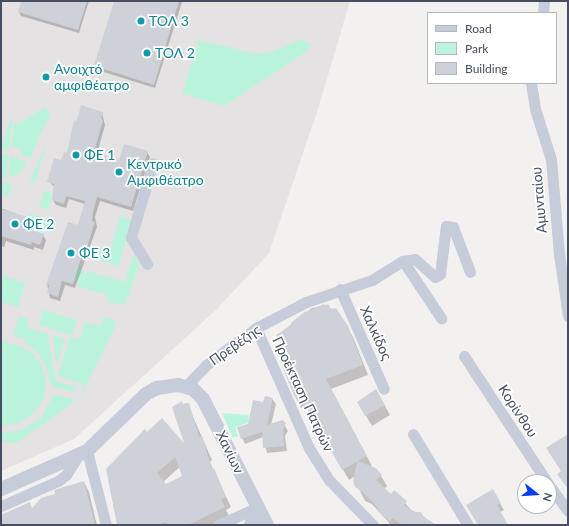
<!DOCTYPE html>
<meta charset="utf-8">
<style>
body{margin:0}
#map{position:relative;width:569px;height:526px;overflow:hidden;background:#f3f1f0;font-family:Lato,sans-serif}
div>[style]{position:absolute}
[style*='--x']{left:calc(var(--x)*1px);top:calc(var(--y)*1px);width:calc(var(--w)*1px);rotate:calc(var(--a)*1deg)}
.education>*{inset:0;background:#e4e2e2}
.green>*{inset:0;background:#bbf4dd}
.shadow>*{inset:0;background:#0003}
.building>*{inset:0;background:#cfd1d8}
.minor>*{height:11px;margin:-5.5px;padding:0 5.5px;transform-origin:5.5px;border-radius:5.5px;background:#c6ccd9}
.tertiary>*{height:14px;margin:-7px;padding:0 7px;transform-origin:7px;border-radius:7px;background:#c6ccd9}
.dots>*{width:11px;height:11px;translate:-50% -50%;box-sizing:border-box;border:2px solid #fff;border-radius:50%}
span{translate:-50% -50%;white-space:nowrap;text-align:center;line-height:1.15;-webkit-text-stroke:3.5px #fff;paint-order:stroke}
.culture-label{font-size:14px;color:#0d838f}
.left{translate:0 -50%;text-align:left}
.street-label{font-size:14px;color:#464e60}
.frame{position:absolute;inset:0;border:2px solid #464e60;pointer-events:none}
.legend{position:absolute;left:427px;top:12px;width:130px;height:72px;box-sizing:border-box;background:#fff;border:1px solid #b5b8bf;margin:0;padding:5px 7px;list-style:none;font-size:12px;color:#464e60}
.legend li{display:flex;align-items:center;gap:8px;height:20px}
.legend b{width:20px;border:1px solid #b5b8bf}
.north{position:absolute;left:517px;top:474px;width:40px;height:40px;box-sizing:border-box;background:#fff;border:1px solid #b5b8bf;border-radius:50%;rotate:107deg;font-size:11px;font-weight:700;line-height:16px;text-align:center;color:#464e60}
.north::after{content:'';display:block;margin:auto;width:14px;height:18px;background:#073bf6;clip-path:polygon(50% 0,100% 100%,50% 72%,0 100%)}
</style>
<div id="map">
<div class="education">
<div style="clip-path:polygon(1px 1px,350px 1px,318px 109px,269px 253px,217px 309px,74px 439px,1px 471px)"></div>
</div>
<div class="green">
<div style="clip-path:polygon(302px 39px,310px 44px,306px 52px,224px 106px,182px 93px,199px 40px,257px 54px,274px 51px)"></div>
<div style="clip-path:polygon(45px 107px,50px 114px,30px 158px,21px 155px,21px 149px,11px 146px,14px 123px,19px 124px)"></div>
<div style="clip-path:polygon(10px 120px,12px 120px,8px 151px,1px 147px)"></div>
<div style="clip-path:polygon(47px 142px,35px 183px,30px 181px)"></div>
<div style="clip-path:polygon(1px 153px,8px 155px,5px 179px,1px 178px)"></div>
<div style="clip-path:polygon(10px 156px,27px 162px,20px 173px,8px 178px)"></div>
<div style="clip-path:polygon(1px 182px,12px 185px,8px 197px,1px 192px)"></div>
<div style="clip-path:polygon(45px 190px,53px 192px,48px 209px,39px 207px)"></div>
<div style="clip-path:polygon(28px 213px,48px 220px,43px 233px,29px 228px,32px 219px,27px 217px)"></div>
<div style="clip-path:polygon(120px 216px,131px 220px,119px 266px,93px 258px,96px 248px,110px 252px)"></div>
<div style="clip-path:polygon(134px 252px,139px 265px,125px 305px,107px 302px,109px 296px,77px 286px,79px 281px,74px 280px,78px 268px,85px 271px,83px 282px,87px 271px,125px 282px)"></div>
<div style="clip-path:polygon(1px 275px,25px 283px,18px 307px,1px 302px)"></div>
<div style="clip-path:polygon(43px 310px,77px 320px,72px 335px,39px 325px)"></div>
<div style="clip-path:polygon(19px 316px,29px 319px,27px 328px,47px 334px,56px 381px,76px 387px,74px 392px,51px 386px,46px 367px,40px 355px,24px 342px,23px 338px,13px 336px)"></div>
<div style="clip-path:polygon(104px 316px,114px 320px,116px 325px,80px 397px,84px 384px,58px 376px,70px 337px,93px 343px,80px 339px,85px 322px,101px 326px)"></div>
<div style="clip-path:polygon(53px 335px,65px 339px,57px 364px,56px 364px)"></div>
<div style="clip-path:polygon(1px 340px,22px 347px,33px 354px,42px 366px,46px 383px,44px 398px,35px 412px,19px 423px,5px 425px,1px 425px)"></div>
<div style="clip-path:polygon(54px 394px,73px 399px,74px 402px,21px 440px,15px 443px,1px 441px,1px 433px,22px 430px,41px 418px)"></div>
<div style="clip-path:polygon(222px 413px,249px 415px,248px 423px,235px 427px,238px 436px,233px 438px)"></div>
</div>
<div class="shadow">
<div style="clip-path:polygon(22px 1px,89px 1px,79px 33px,21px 16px,19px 12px)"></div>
<div style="clip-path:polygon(115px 1px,182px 2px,155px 88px,97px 70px,95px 66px)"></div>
<div style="clip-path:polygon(102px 113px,105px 125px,97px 154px,120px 161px,147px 152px,150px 157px,133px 211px,100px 201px,95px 217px,97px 227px,75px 288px,65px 285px,60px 301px,50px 298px,47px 284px,79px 226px,85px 204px,69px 199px,66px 208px,56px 205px,53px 200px,55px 187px,48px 181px,67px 154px,77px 122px)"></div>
<div style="clip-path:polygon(1px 208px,30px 219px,33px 224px,31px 231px,43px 235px,46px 240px,43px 250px,34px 247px,34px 250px,6px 241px,4px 247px,1px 246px)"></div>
<div style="clip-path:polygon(328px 305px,331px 310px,336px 309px,353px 337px,368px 375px,331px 389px,372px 466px,370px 468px,381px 476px,387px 486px,384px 489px,391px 496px,395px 491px,412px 511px,420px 513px,430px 525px,391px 525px,372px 504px,365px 501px,355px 481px,355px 476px,349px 480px,306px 405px,301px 408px,296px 398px,288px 380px,289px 354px,278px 335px,312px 308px)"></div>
<div style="clip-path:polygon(376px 390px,390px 415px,372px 426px,358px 402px)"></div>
<div style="clip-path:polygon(272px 399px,276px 404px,271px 425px,282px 421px,288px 431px,285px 436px,287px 451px,267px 453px,263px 437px,245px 444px,238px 428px,249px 425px,264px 403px)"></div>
<div style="clip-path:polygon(evenodd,187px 403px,212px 460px,210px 462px,213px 469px,231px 507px,226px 510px,230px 518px,216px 525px,120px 525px,147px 433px,186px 447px,183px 405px,187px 403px,180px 467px,183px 476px,166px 485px,163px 482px,180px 467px)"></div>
<div style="clip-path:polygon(84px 482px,89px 492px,97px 525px,1px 525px,1px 515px,33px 509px)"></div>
<div style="clip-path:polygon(493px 491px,504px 510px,500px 512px,507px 525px,478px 525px)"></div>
</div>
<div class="building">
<div style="clip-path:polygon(21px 1px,87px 1px,78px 30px,18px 12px)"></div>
<div style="clip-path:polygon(114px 1px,179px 1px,154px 85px,94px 66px)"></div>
<div style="clip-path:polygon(81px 105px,103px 112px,101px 119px,103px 120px,94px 152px,119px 160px,124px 144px,148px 151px,131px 207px,97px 197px,93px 212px,92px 221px,95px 222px,85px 253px,83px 252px,73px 284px,62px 281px,58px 297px,47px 293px,49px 285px,46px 285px,68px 222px,78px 225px,85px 201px,66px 196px,64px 204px,52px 200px,54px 184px,47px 182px,54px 158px,61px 160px,64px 152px,67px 153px,74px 120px,77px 121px)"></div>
<div style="clip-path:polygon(1px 209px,31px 218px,28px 229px,44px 234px,40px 245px,32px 242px,31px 245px,1px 236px)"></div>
<div style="clip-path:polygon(324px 304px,325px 306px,328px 304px,331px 309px,336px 308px,348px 326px,363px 365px,326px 379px,367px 456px,358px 461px,376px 468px,382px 475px,376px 480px,391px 494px,394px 490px,407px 501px,404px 505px,415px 512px,421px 512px,423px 516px,436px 525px,402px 525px,392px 518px,390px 522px,377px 510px,378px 508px,365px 494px,355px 487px,353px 481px,357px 462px,342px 470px,299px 395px,295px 398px,282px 366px,286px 364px,282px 356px,288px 353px,276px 335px,292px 325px,291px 323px,303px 313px)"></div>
<div style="clip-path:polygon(376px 389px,385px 405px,365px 416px,357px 402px)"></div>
<div style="clip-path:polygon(265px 396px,273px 398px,267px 425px,282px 420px,286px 423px,283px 430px,284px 446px,263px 448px,262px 432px,241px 439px,237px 427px,248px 424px,253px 400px,263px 402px)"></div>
<div style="clip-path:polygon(evenodd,182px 401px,183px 404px,189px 403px,199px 437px,202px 436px,212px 469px,214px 468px,226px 497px,221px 499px,225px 507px,188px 525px,167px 525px,166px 522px,158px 525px,117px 525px,106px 469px,145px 429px,147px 432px,162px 418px,184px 443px,172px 407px,182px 401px,175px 457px,182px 476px,166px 484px,157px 473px,175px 457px)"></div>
<div style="clip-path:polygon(568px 434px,568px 489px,557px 474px,561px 471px,546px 448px)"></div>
<div style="clip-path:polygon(84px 481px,95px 525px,1px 525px,1px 515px,30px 502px,32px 508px,41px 498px,55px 494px,54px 490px)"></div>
<div style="clip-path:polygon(493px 489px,501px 503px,497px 505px,508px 525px,478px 525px,466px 505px)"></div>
</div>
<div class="minor">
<div style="--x:543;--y:13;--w:12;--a:-85"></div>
<div style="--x:531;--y:83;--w:26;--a:81"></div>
<div style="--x:535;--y:109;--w:52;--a:72.3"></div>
<div style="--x:551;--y:159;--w:95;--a:85.2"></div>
<div style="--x:559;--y:254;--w:63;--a:81.7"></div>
<div style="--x:403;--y:261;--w:69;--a:56.3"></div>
<div style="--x:147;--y:264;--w:31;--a:-121"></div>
<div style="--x:131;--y:237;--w:77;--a:-73.4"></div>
<div style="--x:340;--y:289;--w:109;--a:66.3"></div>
<div style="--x:256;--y:328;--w:131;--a:66.2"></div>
<div style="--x:309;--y:448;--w:39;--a:58"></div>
<div style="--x:330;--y:481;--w:62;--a:45.7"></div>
<div style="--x:464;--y:356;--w:151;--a:56.6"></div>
<div style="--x:186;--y:386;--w:29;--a:-46"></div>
<div style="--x:206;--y:365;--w:35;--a:-37"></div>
<div style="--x:234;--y:344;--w:27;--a:-36"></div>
<div style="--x:256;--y:328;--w:56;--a:-27.5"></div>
<div style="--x:306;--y:302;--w:70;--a:-18.4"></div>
<div style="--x:372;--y:280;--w:36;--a:-32"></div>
<div style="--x:403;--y:261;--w:12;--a:-9"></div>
<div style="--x:415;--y:259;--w:27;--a:42"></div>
<div style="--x:435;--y:277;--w:6;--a:-31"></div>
<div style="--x:440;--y:274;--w:48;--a:-82.9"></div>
<div style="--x:446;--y:226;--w:7;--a:8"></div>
<div style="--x:453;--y:227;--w:48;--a:69.3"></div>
<div style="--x:413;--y:434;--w:106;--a:58.9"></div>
<div style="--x:87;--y:451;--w:76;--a:75.6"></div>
<div style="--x:549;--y:485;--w:32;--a:54"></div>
<div style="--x:1;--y:506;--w:62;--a:-23.7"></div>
<div style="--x:58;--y:481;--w:10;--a:-37"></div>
<div style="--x:66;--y:475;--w:22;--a:-58"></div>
<div style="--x:218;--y:525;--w:44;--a:-24.2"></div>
</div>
<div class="tertiary">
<div style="--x:1;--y:489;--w:94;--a:-23.8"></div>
<div style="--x:87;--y:451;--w:82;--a:-44"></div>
<div style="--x:146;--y:394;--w:13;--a:-29"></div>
<div style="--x:157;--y:388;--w:21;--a:-8"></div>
<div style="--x:178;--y:385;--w:16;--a:15"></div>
<div style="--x:193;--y:389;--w:14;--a:45"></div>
<div style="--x:203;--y:399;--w:141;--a:63.1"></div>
<div style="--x:251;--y:525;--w:19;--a:-69"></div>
</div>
<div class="dots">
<div style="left:141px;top:21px;background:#0f9aa8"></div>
<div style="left:147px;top:53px;background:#0f9aa8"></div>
<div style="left:46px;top:77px;background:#0f9aa8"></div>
<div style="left:76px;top:155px;background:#0f9aa8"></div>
<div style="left:119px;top:172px;background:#0f9aa8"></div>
<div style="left:15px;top:224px;background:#0f9aa8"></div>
<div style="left:71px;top:253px;background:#0f9aa8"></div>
</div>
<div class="culture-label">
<span class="left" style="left:149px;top:21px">ΤΟΛ 3</span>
<span class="left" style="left:155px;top:53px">ΤΟΛ 2</span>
<span class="left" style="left:54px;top:77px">Ανοιχτό<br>αμφιθέατρο</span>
<span class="left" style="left:84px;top:155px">ΦΕ 1</span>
<span class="left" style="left:127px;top:172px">Κεντρικό<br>Αμφιθέατρο</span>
<span class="left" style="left:23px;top:224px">ΦΕ 2</span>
<span class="left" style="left:79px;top:253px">ΦΕ 3</span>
</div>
<div class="street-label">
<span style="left:539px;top:200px;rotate:-95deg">Αμυνταίου</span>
<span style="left:376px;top:333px;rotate:66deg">Χαλκίδος</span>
<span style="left:235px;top:345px;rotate:-35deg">Πρεβέζης</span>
<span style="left:303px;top:394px;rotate:65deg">Προέκταση Πατρών</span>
<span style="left:518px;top:411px;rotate:57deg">Κορίνθου</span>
<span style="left:230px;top:452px;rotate:64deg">Χανίων</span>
</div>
<div class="frame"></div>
<ul class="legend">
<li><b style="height:5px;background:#c6ccd9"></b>Road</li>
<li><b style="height:11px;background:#bbf4dd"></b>Park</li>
<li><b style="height:11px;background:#cfd1d8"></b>Building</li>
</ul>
<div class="north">N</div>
</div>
